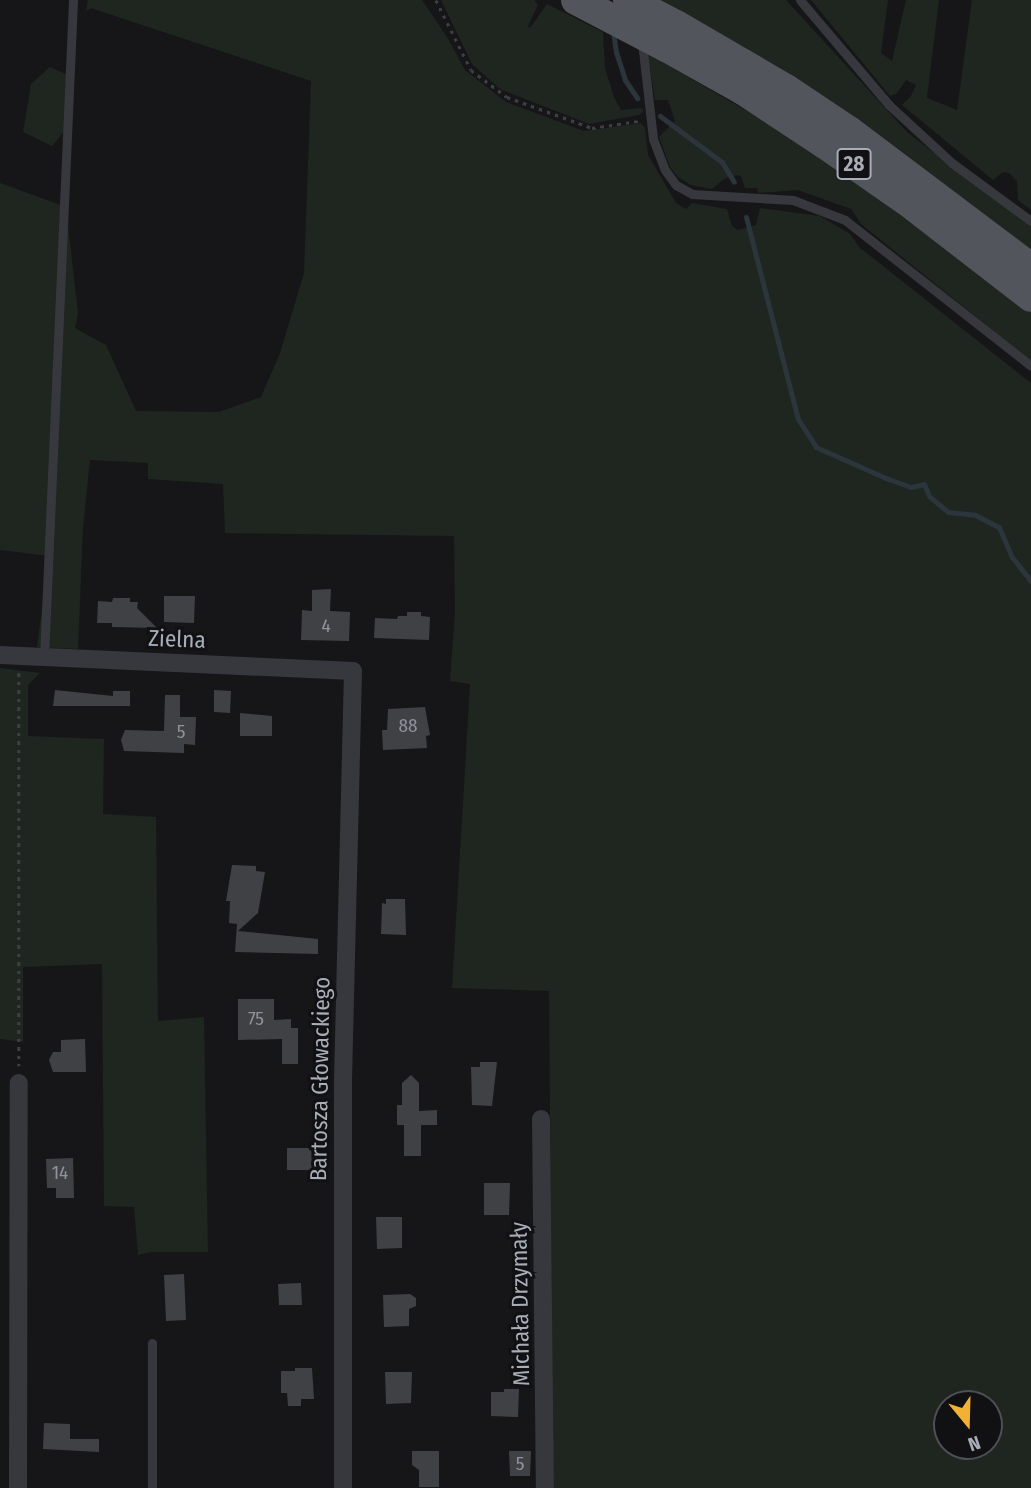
<!DOCTYPE html>
<meta charset="utf-8">
<style>
body{margin:0}
#map{position:relative;width:1031px;height:1488px;overflow:hidden;background:#161618;font-family:"Fira Sans Condensed",sans-serif}
div>[style]{position:absolute}
[style*='--x']{left:calc(var(--x)*1px);top:calc(var(--y)*1px);width:calc(var(--w)*1px);rotate:calc(var(--a)*1deg)}
.green>*{inset:0;background:#1e261f}
.stream>*{height:5px;margin:-2.5px;padding:0 2.5px;transform-origin:2.5px;border-radius:2.5px;background:#2c353c}
.building>*{inset:0;background:#404145}
.path>*{height:2.5px;margin-top:-1.25px;transform-origin:0;background:repeating-linear-gradient(90deg,#3d3f44 0 3.5px,transparent 0 8.5px)}
.lane>*{height:9px;margin:-4.5px;padding:0 4.5px;transform-origin:4.5px;border-radius:4.5px;background:#37383d}
.street>*{height:18px;margin:-9px;padding:0 9px;transform-origin:9px;border-radius:9px;background:#37383d}
.primary>*{height:30px;margin:-15px;padding:0 15px;transform-origin:15px;border-radius:15px;background:#53555c}
.primary-bridge>*{height:30px;margin:-15px;padding:0 15px;transform-origin:15px;border-radius:15px;background:#53555c}
span{translate:-50% -50%;white-space:nowrap;text-align:center;line-height:1.15;-webkit-text-stroke:6px #111113;paint-order:stroke}
.number-label{font-size:19px;color:#8e929b}
.number-label span{-webkit-text-stroke-width:0}
.shield-label span{padding:2px 5px;background:#111113;border:2px solid;border-radius:5px;-webkit-text-stroke-width:0}
.shield-label{font-size:21px;color:#a8adb8;font-weight:700}
.street-label{font-size:23px;color:#a8adb8}
.north{position:absolute;left:933px;top:1390px;width:70px;height:70px;box-sizing:border-box;background:#111113;border:2px solid #4d4f55;border-radius:50%;rotate:161deg;font-size:19px;font-weight:700;line-height:28px;text-align:center;color:#a8adb8}
.north::after{content:'';display:block;margin:auto;width:24px;height:32px;background:#f2b134;clip-path:polygon(50% 0,100% 100%,50% 72%,0 100%)}
</style>
<div id="map">
<div class="green">
<div style="clip-path:polygon(evenodd,88px 0,422px 0,447px 37px,465px 70px,506px 102px,584px 131px,641px 123px,645px 128px,648px 155px,676px 203px,686px 209px,692px 203px,727px 209px,732px 226px,738px 230px,756px 225px,760px 208px,820px 216px,850px 234px,859px 247px,1031px 383px,1031px 1488px,553px 1488px,549px 991px,452px 988px,470px 684px,450px 681px,455px 613px,454px 536px,225px 533px,223px 484px,148px 479px,148px 463px,90px 460px,83px 529px,78px 649px,37px 647px,49px 556px,0 550px,0 183px,66px 207px,78px 313px,75px 328px,106px 345px,136px 411px,219px 412px,261px 397px,280px 353px,304px 273px,311px 81px,91px 8px,86px 11px,88px 0,947px 1404px,989px 1404px,989px 1446px,947px 1446px,947px 1404px)"></div>
<div style="clip-path:polygon(441px 0,534px 0,538px 5px,528px 26px,530px 28px,547px 4px,603px 32px,605px 68px,614px 97px,621px 110px,641px 108px,644px 111px,639px 115px,589px 124px,500px 89px,472px 64px)"></div>
<div style="clip-path:polygon(655px 0,786px 0,907px 132px,1031px 227px,1031px 255px)"></div>
<div style="clip-path:polygon(811px 0,888px 0,881px 53px,892px 61px,906px 0,939px 0,927px 98px,957px 110px,972px 0,1031px 0,1031px 210px,1018px 200px,1017px 181px,1009px 173px,1003px 172px,993px 180px,902px 105px,911px 96px,916px 85px,906px 80px,897px 93px,890px 96px)"></div>
<div style="clip-path:polygon(648px 54px,761px 119px,867px 185px,1031px 310px,1031px 361px,861px 224px,851px 209px,798px 190px,758px 193px,757px 188px,745px 188px,741px 176px,737px 175px,724px 179px,712px 189px,691px 185px,678px 177px,670px 167px,659px 137px,675px 121px,668px 100px,655px 100px)"></div>
<div style="clip-path:polygon(50px 67px,70px 76px,65px 130px,52px 146px,23px 132px,31px 84px)"></div>
<div style="clip-path:polygon(0 668px,40px 673px,28px 685px,28px 736px,104px 739px,103px 814px,156px 817px,158px 1021px,204px 1017px,208px 1252px,150px 1252px,138px 1255px,134px 1207px,104px 1206px,102px 964px,23px 967px,23px 1042px,0 1039px)"></div>
</div>
<div class="stream">
<div style="--x:613;--y:31;--w:21;--a:82"></div>
<div style="--x:616;--y:52;--w:29;--a:72"></div>
<div style="--x:625;--y:80;--w:22;--a:56"></div>
<div style="--x:660;--y:116;--w:77;--a:36.6"></div>
<div style="--x:722;--y:162;--w:23;--a:59"></div>
<div style="--x:746;--y:217;--w:209;--a:75.6"></div>
<div style="--x:798;--y:419;--w:33;--a:57"></div>
<div style="--x:816;--y:447;--w:77;--a:23.9"></div>
<div style="--x:886;--y:478;--w:27;--a:20"></div>
<div style="--x:911;--y:487;--w:13;--a:-13"></div>
<div style="--x:924;--y:484;--w:13;--a:67"></div>
<div style="--x:929;--y:496;--w:25;--a:40"></div>
<div style="--x:948;--y:512;--w:27;--a:6"></div>
<div style="--x:975;--y:515;--w:27;--a:27"></div>
<div style="--x:999;--y:527;--w:33;--a:67"></div>
<div style="--x:1012;--y:557;--w:31;--a:52"></div>
</div>
<div class="building">
<div style="clip-path:polygon(331px 589px,330px 611px,350px 612px,349px 641px,301px 640px,302px 610px,312px 611px,312px 590px)"></div>
<div style="clip-path:polygon(164px 596px,195px 596px,194px 623px,164px 622px)"></div>
<div style="clip-path:polygon(113px 598px,130px 598px,130px 602px,138px 602px,137px 608px,157px 628px,112px 627px,112px 623px,97px 623px,98px 601px,112px 602px)"></div>
<div style="clip-path:polygon(407px 612px,421px 612px,421px 616px,430px 617px,429px 640px,374px 638px,375px 618px,397px 619px,398px 616px,407px 616px)"></div>
<div style="clip-path:polygon(55px 690px,113px 696px,113px 691px,130px 691px,130px 706px,53px 706px)"></div>
<div style="clip-path:polygon(214px 690px,231px 691px,230px 713px,214px 712px)"></div>
<div style="clip-path:polygon(165px 695px,180px 695px,180px 717px,196px 717px,195px 745px,184px 744px,184px 753px,124px 751px,121px 740px,125px 730px,164px 731px)"></div>
<div style="clip-path:polygon(425px 707px,430px 735px,426px 736px,427px 748px,383px 750px,382px 730px,387px 730px,388px 709px)"></div>
<div style="clip-path:polygon(240px 713px,272px 716px,272px 736px,240px 736px)"></div>
<div style="clip-path:polygon(232px 865px,256px 866px,256px 871px,265px 872px,258px 913px,238px 931px,318px 939px,318px 954px,235px 952px,237px 924px,229px 923px,230px 901px,226px 901px)"></div>
<div style="clip-path:polygon(386px 899px,405px 899px,406px 935px,381px 934px,382px 903px,386px 904px)"></div>
<div style="clip-path:polygon(238px 999px,274px 999px,274px 1020px,291px 1019px,291px 1028px,298px 1028px,298px 1064px,282px 1064px,282px 1039px,238px 1040px)"></div>
<div style="clip-path:polygon(85px 1039px,86px 1072px,53px 1072px,49px 1060px,53px 1052px,61px 1052px,61px 1040px)"></div>
<div style="clip-path:polygon(480px 1062px,497px 1062px,492px 1106px,472px 1105px,471px 1067px,480px 1067px)"></div>
<div style="clip-path:polygon(411px 1075px,419px 1083px,419px 1111px,437px 1110px,437px 1125px,421px 1125px,421px 1156px,404px 1156px,404px 1125px,397px 1125px,397px 1105px,402px 1105px,402px 1083px)"></div>
<div style="clip-path:polygon(287px 1148px,313px 1148px,317px 1159px,313px 1163px,313px 1170px,287px 1170px)"></div>
<div style="clip-path:polygon(73px 1158px,74px 1198px,56px 1198px,56px 1188px,47px 1188px,46px 1159px)"></div>
<div style="clip-path:polygon(484px 1183px,510px 1183px,509px 1215px,484px 1215px)"></div>
<div style="clip-path:polygon(376px 1217px,402px 1217px,402px 1248px,377px 1249px)"></div>
<div style="clip-path:polygon(184px 1274px,186px 1320px,166px 1321px,164px 1275px)"></div>
<div style="clip-path:polygon(301px 1283px,302px 1305px,279px 1305px,278px 1284px)"></div>
<div style="clip-path:polygon(410px 1294px,416px 1298px,416px 1306px,409px 1309px,409px 1326px,384px 1327px,383px 1295px)"></div>
<div style="clip-path:polygon(295px 1368px,312px 1368px,314px 1399px,301px 1399px,301px 1406px,288px 1406px,287px 1393px,281px 1393px,281px 1371px,295px 1371px)"></div>
<div style="clip-path:polygon(385px 1372px,412px 1372px,411px 1403px,386px 1404px)"></div>
<div style="clip-path:polygon(504px 1389px,519px 1389px,518px 1417px,491px 1416px,491px 1392px,504px 1392px)"></div>
<div style="clip-path:polygon(44px 1423px,70px 1424px,70px 1439px,99px 1439px,99px 1452px,43px 1449px)"></div>
<div style="clip-path:polygon(412px 1451px,439px 1451px,439px 1487px,419px 1487px,419px 1470px,412px 1465px)"></div>
<div style="clip-path:polygon(509px 1451px,531px 1451px,530px 1476px,510px 1476px)"></div>
</div>
<div class="path">
<div style="--x:436;--y:0;--w:78;--a:63.4"></div>
<div style="--x:471;--y:70;--w:45;--a:36.9"></div>
<div style="--x:507;--y:97;--w:90;--a:20"></div>
<div style="--x:592;--y:128;--w:47;--a:-8.7"></div>
<div style="--x:19;--y:673;--w:393;--a:90"></div>
</div>
<div class="lane">
<div style="--x:800;--y:0;--w:138;--a:49.7"></div>
<div style="--x:889;--y:105;--w:86;--a:42.6"></div>
<div style="--x:952;--y:163;--w:98;--a:36.3"></div>
<div style="--x:642;--y:42;--w:98;--a:83.5"></div>
<div style="--x:653;--y:139;--w:33;--a:69"></div>
<div style="--x:665;--y:170;--w:19;--a:54"></div>
<div style="--x:676;--y:185;--w:18;--a:29"></div>
<div style="--x:692;--y:194;--w:101;--a:3.4"></div>
<div style="--x:793;--y:200;--w:56;--a:21"></div>
<div style="--x:845;--y:220;--w:236;--a:38.1"></div>
<div style="--x:44;--y:657;--w:658;--a:-87.47"></div>
<div style="--x:152;--y:1488;--w:145;--a:-90"></div>
</div>
<div class="street">
<div style="--x:0;--y:655;--w:353;--a:2.6"></div>
<div style="--x:353;--y:671;--w:413;--a:91.4"></div>
<div style="--x:343;--y:1084;--w:404;--a:90"></div>
<div style="--x:541;--y:1119;--w:369;--a:89.4"></div>
<div style="--x:18;--y:1488;--w:405;--a:-89.9"></div>
</div>
<div class="primary">
<div style="--x:676;--y:25;--w:127;--a:30.2"></div>
<div style="--x:786;--y:89;--w:76;--a:33.7"></div>
<div style="--x:849;--y:131;--w:228;--a:37"></div>
<div style="--x:666;--y:47;--w:88;--a:29.2"></div>
<div style="--x:743;--y:90;--w:98;--a:33.4"></div>
<div style="--x:825;--y:144;--w:100;--a:34.8"></div>
<div style="--x:907;--y:201;--w:157;--a:37.7"></div>
</div>
<div class="primary-bridge">
<div style="--x:576;--y:0;--w:102;--a:27.6"></div>
<div style="--x:628;--y:0;--w:54;--a:27.5"></div>
</div>
<div class="number-label">
<span style="left:326px;top:626px">4</span>
<span style="left:408px;top:726px">88</span>
<span style="left:181px;top:732px">5</span>
<span style="left:256px;top:1019px">75</span>
<span style="left:60px;top:1173px">14</span>
<span style="left:520px;top:1464px">5</span>
</div>
<div class="shield-label">
<span style="left:854px;top:164px">28</span>
</div>
<div class="street-label">
<span style="left:177px;top:639px;rotate:2deg">Zielna</span>
<span style="left:320px;top:1079px;rotate:-89deg">Bartosza Głowackiego</span>
<span style="left:520px;top:1304px;rotate:-91deg">Michała Drzymały</span>
</div>
<div class="north">N</div>
</div>
